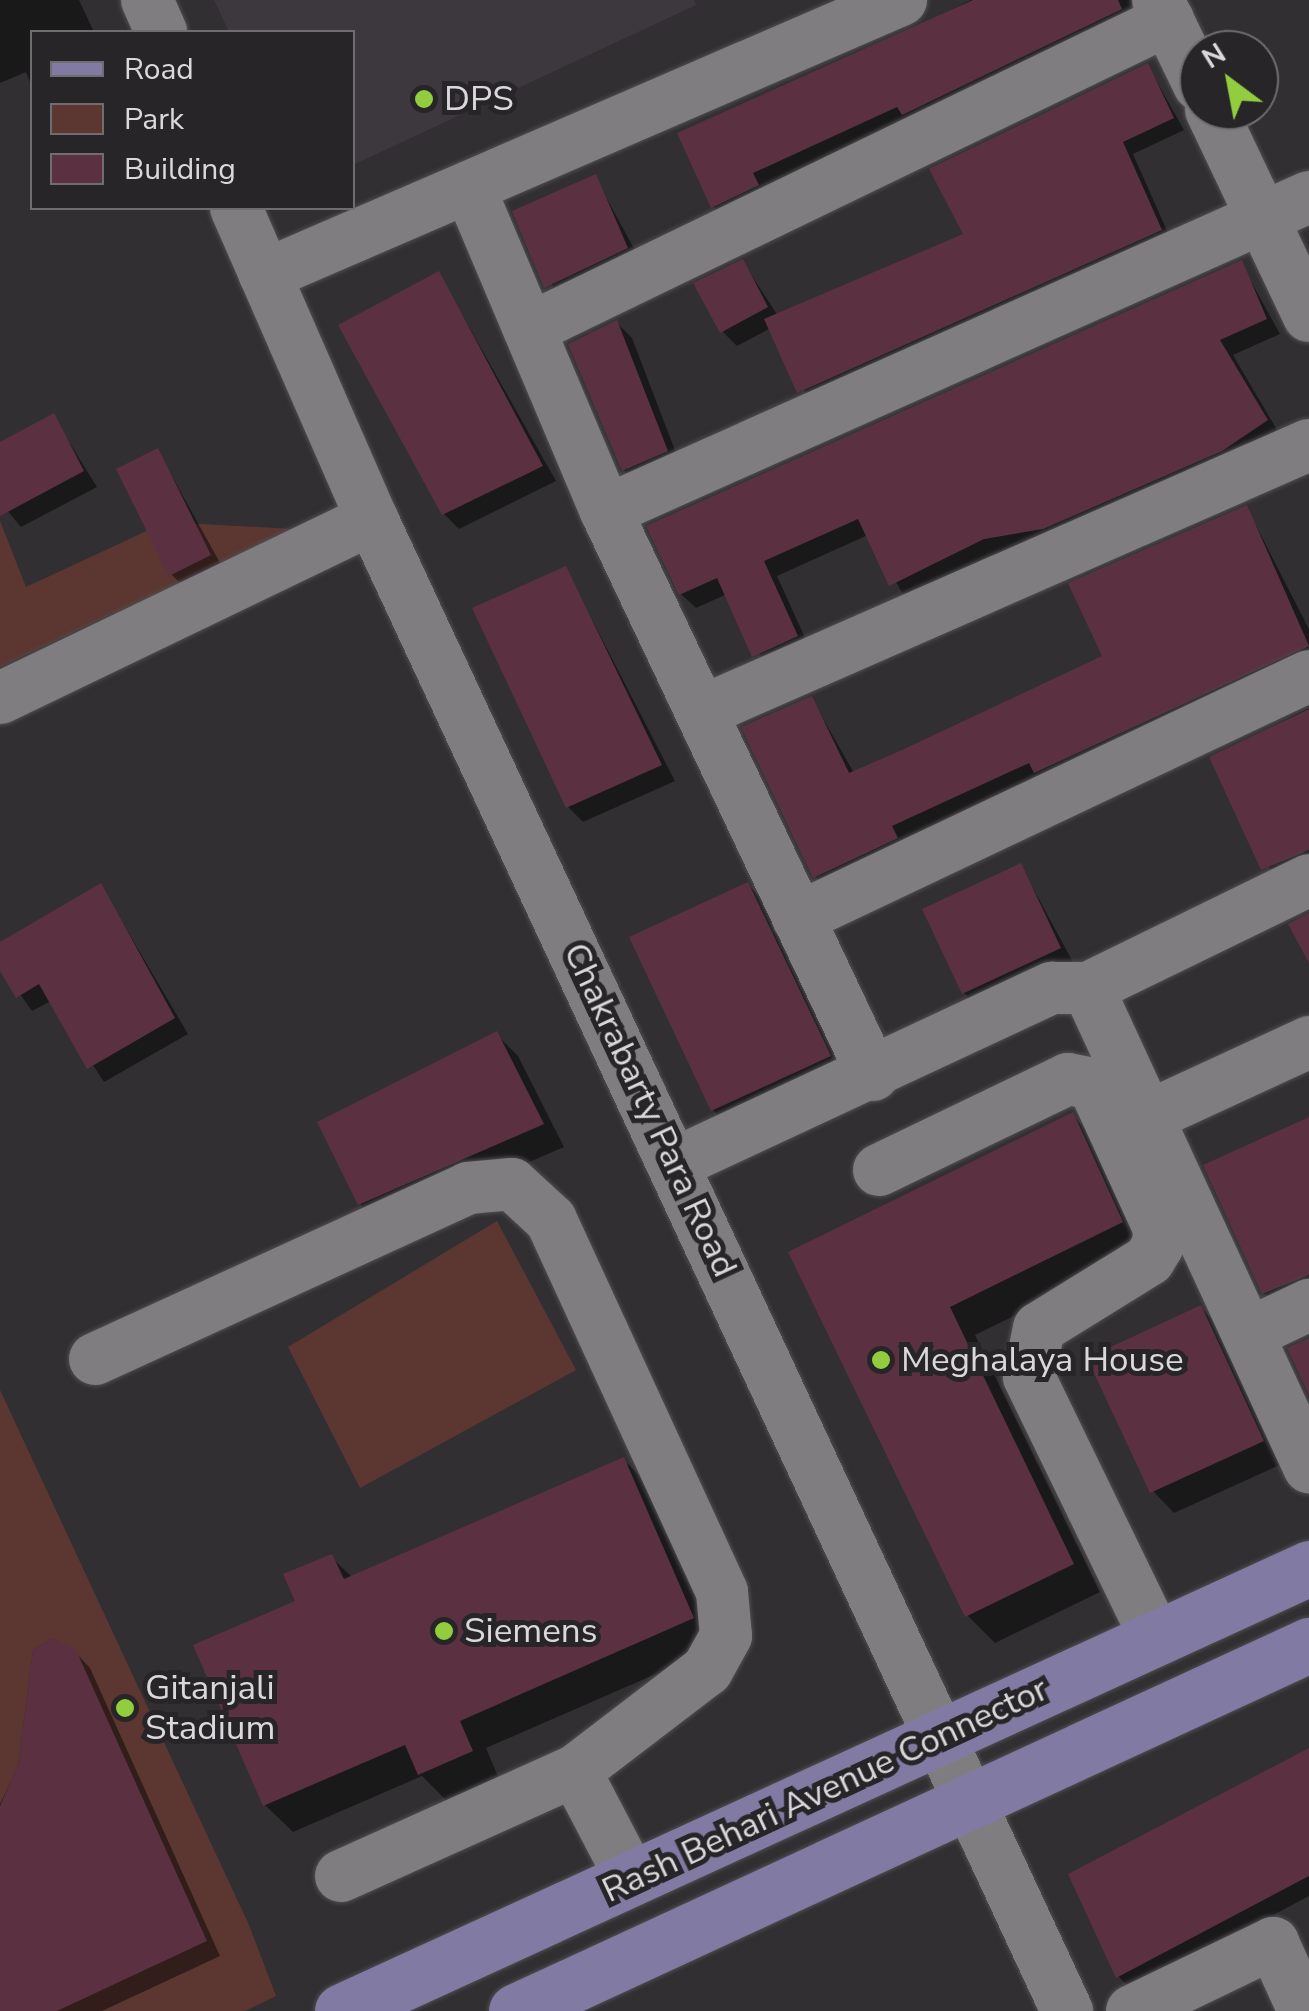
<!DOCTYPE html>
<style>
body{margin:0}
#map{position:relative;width:1309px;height:2011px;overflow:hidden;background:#312f32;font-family:"Nunito Sans",sans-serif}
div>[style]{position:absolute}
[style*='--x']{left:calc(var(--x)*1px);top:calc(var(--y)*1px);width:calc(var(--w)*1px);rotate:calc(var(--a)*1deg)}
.built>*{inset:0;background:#3d373e}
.green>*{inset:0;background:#5c3731}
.shadow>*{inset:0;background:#0007}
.building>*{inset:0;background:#5b3141}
.roads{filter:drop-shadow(0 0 2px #4f4d50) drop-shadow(0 0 2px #4f4d50)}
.minor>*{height:52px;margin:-26px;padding:0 26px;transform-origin:26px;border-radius:26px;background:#807d81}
.major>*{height:55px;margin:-27.5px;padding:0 27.5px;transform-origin:27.5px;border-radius:27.5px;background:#817ba3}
.dots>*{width:28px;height:28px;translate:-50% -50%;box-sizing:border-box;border:5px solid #272528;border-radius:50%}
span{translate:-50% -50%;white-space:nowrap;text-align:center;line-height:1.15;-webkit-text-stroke:10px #272528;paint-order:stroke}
.poi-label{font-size:35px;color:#dad8da}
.left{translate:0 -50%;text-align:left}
.street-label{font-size:35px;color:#dad8da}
.legend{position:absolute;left:30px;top:30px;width:325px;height:180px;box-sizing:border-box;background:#272528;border:2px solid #6f6d6f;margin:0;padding:12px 18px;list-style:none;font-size:30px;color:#dad8da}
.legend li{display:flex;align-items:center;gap:20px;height:50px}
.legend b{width:50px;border:2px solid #6f6d6f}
.north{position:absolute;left:1179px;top:30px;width:100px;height:100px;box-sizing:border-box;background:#272528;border:2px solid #6f6d6f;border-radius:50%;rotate:328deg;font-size:28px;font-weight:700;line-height:40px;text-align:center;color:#dad8da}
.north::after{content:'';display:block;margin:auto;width:35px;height:45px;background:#92cd3f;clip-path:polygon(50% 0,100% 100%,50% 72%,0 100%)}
</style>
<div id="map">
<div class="built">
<div style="clip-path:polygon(214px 0,694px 0,696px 5px,353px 165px,352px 32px,229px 32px)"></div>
</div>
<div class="green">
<div style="clip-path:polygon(0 521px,26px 587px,166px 522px,293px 529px,0 667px)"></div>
<div style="clip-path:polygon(497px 1221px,576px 1370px,360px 1488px,288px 1347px)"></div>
<div style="clip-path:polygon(0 1390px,249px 1925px,276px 1996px,245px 2011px,56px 2011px,207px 1941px,76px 1651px,53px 1638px,33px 1650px,18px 1765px,0 1806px)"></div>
</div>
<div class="shadow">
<div style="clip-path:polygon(0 0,79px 0,94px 32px,32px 32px,32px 87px,26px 72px,0 83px)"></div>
<div style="clip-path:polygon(971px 0,1133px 0,1142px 20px,727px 220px,713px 206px,921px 25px)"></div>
<div style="clip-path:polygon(1148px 66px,1184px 130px,1133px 154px,1172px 242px,811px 403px,771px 328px,737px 346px,722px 331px,743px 262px,778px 316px,966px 235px)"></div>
<div style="clip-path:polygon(595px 177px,642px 263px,561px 302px,515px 212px)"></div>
<div style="clip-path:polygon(1241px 263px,1280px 334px,1233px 355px,1280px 435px,906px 599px,868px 535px,777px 576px,811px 651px,769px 670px,727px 594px,696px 608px,681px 594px)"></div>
<div style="clip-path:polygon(439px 274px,556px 481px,459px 529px,444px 514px)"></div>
<div style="clip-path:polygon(617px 323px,632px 338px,681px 466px,639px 485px,624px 470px)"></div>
<div style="clip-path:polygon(53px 416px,97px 487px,21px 527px,0 502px,0 444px)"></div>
<div style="clip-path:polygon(158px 451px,224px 570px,186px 589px,171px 574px)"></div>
<div style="clip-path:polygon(1247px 508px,1309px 629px,1309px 667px,829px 890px,815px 876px,812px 699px,854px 773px,1106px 657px)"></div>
<div style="clip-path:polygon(566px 569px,675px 781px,583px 822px,568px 807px)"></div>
<div style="clip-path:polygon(1309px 708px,1309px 869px,1277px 882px,1212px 758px)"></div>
<div style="clip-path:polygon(1021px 866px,1074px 964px,979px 1008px,964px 993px)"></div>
<div style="clip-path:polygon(748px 885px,767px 904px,848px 1075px,732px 1129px,713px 1110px)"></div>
<div style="clip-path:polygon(101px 886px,188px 1034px,104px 1082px,51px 1001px,32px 1011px,0 966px,0 945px)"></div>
<div style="clip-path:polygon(496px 1034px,518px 1056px,564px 1147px,382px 1226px,360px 1204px)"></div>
<div style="clip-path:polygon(1073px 1116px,1100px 1143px,1149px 1250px,975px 1335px,1100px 1592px,995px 1643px,968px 1616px,791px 1253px)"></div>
<div style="clip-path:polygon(1309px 1119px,1309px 1294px,1278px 1306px,1264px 1293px)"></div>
<div style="clip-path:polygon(1201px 1308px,1223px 1330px,1284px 1463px,1174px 1513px,1153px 1491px)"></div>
<div style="clip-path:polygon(624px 1460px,651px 1487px,720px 1646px,486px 1748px,499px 1779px,447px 1801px,422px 1776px,293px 1832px,265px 1805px,196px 1646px,298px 1602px,331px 1557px,353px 1578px)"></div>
<div style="clip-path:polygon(75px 1652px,90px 1668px,220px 1956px,102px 2011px,0 2011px,0 1804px)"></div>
<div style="clip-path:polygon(1309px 1753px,1309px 1896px,1132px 1990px,1118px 1976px)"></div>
</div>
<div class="building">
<div style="clip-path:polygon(973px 0,1118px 0,1122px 9px,902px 115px,897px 107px,753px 173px,759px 185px,711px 208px,677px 133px)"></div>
<div style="clip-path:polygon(1148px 63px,1174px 118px,1123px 142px,1162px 230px,797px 393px,764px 319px,963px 234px,929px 169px)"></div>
<div style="clip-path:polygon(596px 174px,628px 248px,544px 288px,512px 211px)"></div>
<div style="clip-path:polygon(743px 259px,768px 307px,720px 333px,693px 283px)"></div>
<div style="clip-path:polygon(1242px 260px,1267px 319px,1220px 340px,1268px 420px,1222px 451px,1043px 529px,984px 539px,889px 586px,858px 519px,764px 561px,798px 636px,752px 657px,717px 578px,679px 595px,646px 526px)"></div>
<div style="clip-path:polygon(439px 271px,543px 466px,442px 515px,338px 325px)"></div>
<div style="clip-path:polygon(617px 320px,668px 451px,622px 471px,568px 344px)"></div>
<div style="clip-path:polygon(54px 413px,84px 471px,0 516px,0 442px)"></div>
<div style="clip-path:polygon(158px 448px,211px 555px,169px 576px,116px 469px)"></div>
<div style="clip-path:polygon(1247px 505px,1309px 646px,1034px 773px,1029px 763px,892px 826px,898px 838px,813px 878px,741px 727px,812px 696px,849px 773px,902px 750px,1102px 656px,1068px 583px)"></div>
<div style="clip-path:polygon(566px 566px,662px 765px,566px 808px,472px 608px)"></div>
<div style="clip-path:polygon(1309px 709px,1309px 850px,1261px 870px,1209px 757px)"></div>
<div style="clip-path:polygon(1021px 863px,1061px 948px,962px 994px,922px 909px)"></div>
<div style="clip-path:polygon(748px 882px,831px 1056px,711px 1111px,629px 937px)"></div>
<div style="clip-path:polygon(101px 883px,175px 1018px,87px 1069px,39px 984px,16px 998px,0 971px,0 942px)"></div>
<div style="clip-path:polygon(1309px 913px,1309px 963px,1288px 924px)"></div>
<div style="clip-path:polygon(497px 1031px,544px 1124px,358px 1205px,317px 1122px)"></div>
<div style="clip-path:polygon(1073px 1112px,1123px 1222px,950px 1307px,1074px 1564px,965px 1617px,788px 1252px)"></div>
<div style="clip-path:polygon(1309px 1117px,1309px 1275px,1262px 1294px,1203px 1165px)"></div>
<div style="clip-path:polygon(1201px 1305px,1264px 1441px,1150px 1493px,1087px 1358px)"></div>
<div style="clip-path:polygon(1309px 1338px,1309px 1395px,1287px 1348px)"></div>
<div style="clip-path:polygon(624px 1457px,694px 1618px,460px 1721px,473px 1751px,418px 1775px,405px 1745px,263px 1806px,193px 1645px,295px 1601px,283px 1574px,332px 1554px,344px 1579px)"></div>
<div style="clip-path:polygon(53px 1638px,76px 1650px,207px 1941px,57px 2011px,0 2011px,0 1806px,18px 1765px,33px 1650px)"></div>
<div style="clip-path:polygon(1309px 1748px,1309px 1876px,1116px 1978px,1068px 1874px)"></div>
</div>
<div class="roads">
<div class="minor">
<div style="--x:147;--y:0;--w:35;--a:66"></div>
<div style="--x:1158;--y:0;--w:94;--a:64.2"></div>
<div style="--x:1211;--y:110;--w:228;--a:64.6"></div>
<div style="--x:469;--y:187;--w:352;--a:67.1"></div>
<div style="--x:606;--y:511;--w:624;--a:64.67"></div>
<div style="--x:236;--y:208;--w:339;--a:66.4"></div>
<div style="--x:372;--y:519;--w:1646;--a:65.02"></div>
<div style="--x:265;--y:275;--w:693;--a:-23.38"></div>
<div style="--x:529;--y:329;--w:710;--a:-25.81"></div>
<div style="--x:606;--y:511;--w:770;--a:-24.07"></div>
<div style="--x:0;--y:698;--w:413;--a:-25.7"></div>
<div style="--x:703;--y:711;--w:662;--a:-23.7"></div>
<div style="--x:798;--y:918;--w:565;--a:-25.34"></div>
<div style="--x:1088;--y:988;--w:246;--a:-26"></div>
<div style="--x:1147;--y:1117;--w:179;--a:-24.8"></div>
<div style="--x:676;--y:1163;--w:415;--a:-25"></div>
<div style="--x:1052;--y:988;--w:36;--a:0"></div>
<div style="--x:1088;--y:988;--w:528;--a:65.23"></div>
<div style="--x:879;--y:1170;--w:210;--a:-25.7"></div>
<div style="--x:1068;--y:1079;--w:25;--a:11"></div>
<div style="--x:1093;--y:1084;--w:158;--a:65.4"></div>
<div style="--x:1159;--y:1228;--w:17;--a:93"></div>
<div style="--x:1158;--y:1245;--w:17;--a:121"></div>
<div style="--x:1149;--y:1260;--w:129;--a:148.3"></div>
<div style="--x:1039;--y:1328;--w:50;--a:101.5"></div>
<div style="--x:1029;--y:1377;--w:289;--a:64.1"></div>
<div style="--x:1248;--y:1334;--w:68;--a:-25.4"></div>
<div style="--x:95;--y:1359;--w:410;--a:-24.6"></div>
<div style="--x:468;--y:1188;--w:44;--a:-5.2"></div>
<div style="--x:512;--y:1184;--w:53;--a:42.7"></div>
<div style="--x:551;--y:1220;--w:409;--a:65.3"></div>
<div style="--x:722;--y:1592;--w:44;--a:84.8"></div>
<div style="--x:726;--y:1636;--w:39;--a:119"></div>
<div style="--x:707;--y:1670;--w:166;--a:142.6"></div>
<div style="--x:341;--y:1876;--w:256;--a:-24.2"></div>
<div style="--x:575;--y:1771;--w:121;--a:62.4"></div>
<div style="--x:1132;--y:2011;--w:157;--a:-25.7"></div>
<div style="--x:1273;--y:1943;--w:75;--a:65.5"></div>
</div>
<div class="major">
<div style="--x:342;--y:2011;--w:1064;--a:-24.61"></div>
<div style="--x:516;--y:2011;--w:873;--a:-24.78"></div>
</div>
</div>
<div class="dots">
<div style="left:424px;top:99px;background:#92cd3f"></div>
<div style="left:881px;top:1360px;background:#92cd3f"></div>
<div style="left:444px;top:1631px;background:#92cd3f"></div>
<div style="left:125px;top:1708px;background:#92cd3f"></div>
</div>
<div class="poi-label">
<span class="left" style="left:444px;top:99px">DPS</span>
<span class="left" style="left:901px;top:1360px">Meghalaya House</span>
<span class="left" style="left:464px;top:1631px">Siemens</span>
<span class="left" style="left:145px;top:1708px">Gitanjali<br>Stadium</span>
</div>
<div class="street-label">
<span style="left:650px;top:1110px;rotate:65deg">Chakrabarty Para Road</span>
<span style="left:825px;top:1790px;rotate:-25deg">Rash Behari Avenue Connector</span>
</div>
<ul class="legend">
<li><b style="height:12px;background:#817ba3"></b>Road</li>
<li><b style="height:28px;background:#5c3731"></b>Park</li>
<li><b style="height:28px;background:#5b3141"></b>Building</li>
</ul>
<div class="north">N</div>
</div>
